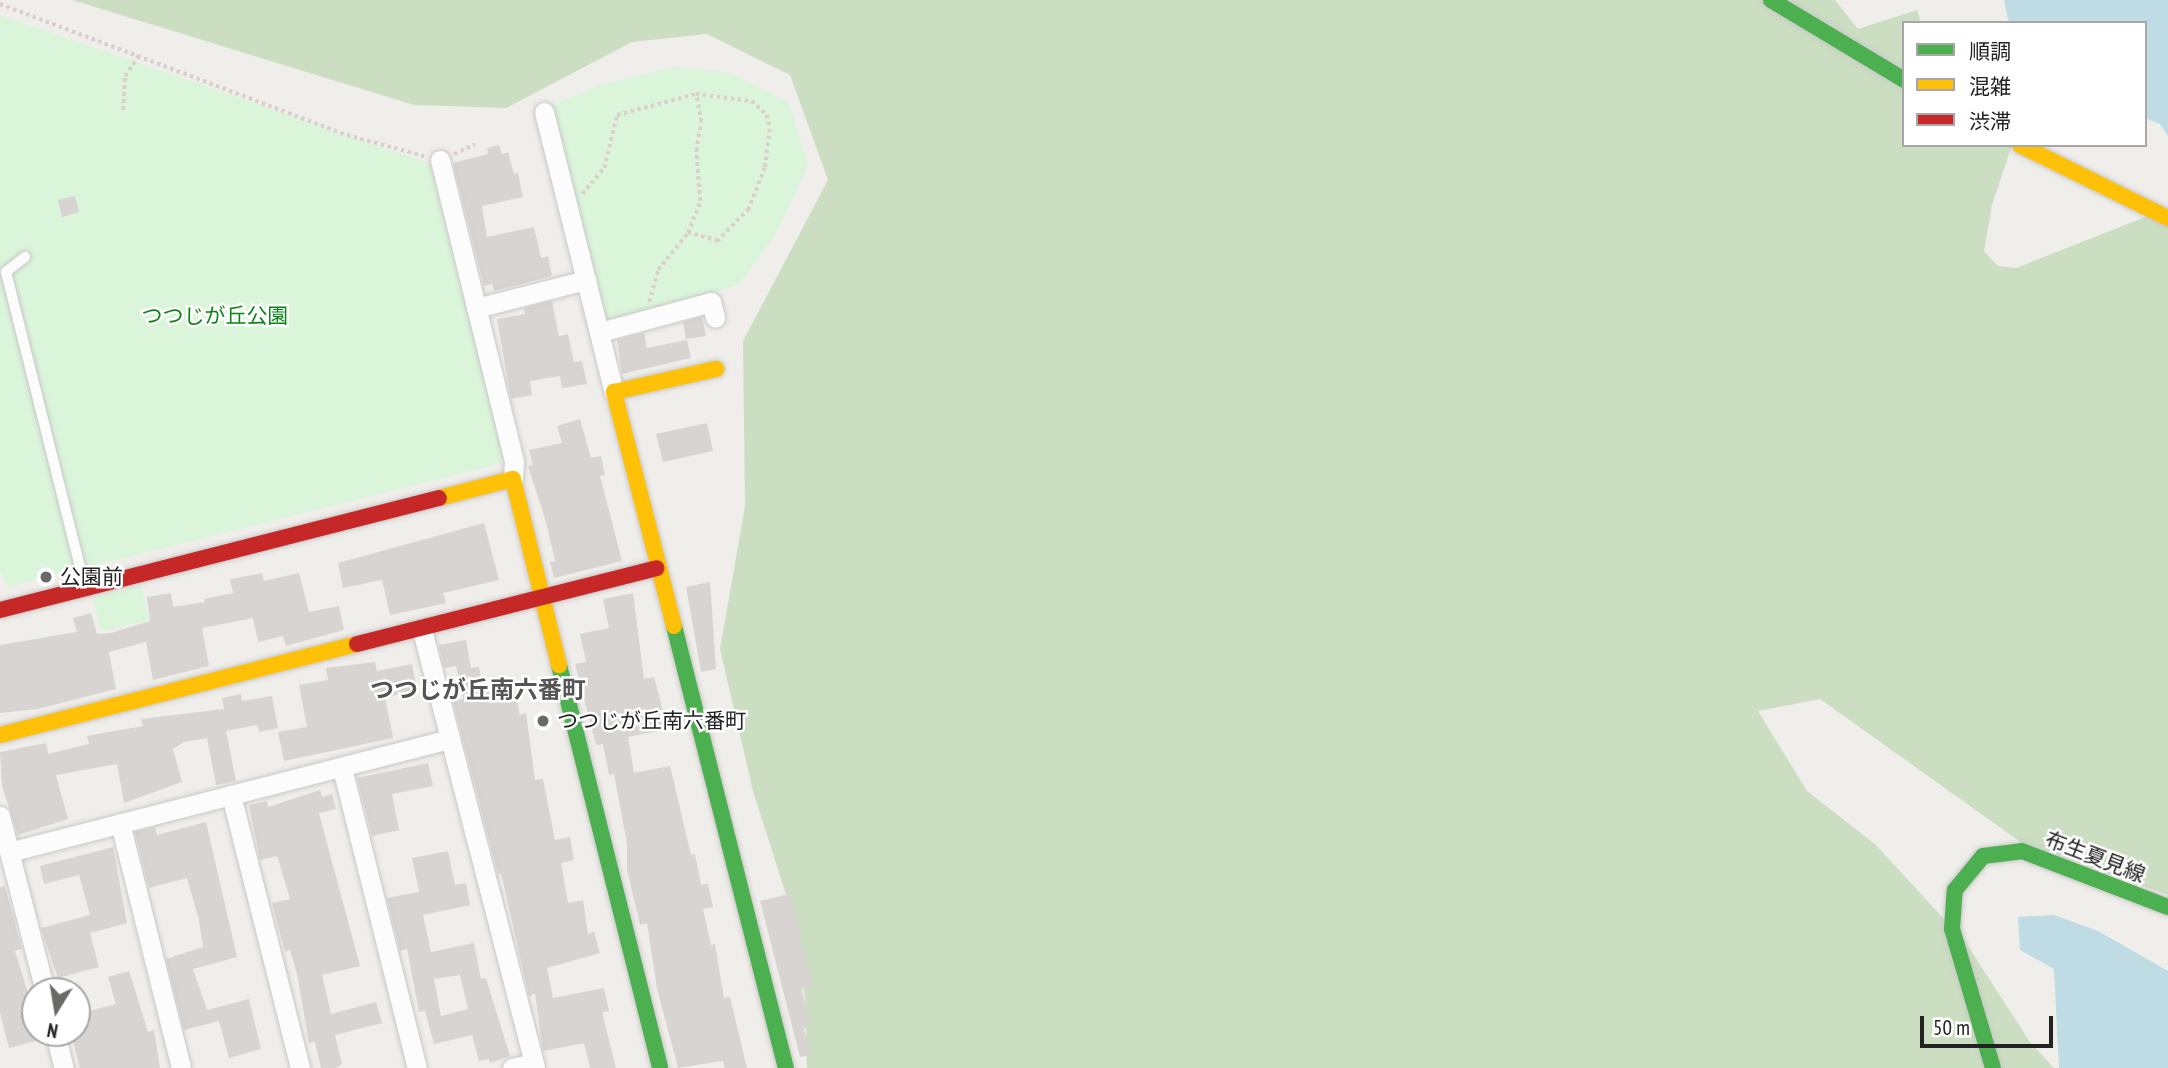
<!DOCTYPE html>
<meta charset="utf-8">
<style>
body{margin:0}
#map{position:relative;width:2168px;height:1068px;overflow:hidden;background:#f0eeeb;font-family:"PT Sans Narrow","Noto Sans JP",sans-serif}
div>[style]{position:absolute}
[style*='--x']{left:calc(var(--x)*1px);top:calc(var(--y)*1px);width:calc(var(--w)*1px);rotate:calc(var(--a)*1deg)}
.forest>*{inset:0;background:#cbdec1}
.park>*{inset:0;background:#daf5da}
.water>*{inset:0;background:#bfdbe3}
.building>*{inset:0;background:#d7d4d2}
.path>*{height:3.5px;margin-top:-1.75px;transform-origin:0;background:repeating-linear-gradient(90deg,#dccecd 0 3.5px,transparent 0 7px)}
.roads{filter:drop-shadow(0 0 2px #c9c8c7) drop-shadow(0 0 2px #c9c8c7)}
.lane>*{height:10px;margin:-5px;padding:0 5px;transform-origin:5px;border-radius:5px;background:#fdfcfc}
.street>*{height:19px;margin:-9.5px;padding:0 9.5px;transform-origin:9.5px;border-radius:9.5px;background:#fdfcfc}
.fast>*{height:16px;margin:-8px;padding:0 8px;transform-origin:8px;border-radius:8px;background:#4caf50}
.slow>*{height:16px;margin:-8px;padding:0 8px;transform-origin:8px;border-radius:8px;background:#ffc107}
.jam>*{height:16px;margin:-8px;padding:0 8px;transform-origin:8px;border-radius:8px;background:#c62828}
.dots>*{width:19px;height:19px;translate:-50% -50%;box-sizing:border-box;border:4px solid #fff;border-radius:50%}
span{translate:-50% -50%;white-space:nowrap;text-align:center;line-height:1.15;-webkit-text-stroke:5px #fff;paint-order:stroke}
.park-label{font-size:21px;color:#0c8416}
.poi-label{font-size:21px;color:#222}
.left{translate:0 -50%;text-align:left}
.street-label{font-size:21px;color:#222}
.quarter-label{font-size:24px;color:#555;font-weight:700}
.legend{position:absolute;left:1902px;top:21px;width:245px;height:126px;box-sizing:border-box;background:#fff;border:2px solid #a7a7a7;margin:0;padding:9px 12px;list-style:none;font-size:21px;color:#222}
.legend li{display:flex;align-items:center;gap:14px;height:35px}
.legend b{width:35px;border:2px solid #a7a7a7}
.north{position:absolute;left:21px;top:977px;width:70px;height:70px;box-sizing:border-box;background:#fff;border:2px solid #a7a7a7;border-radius:50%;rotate:191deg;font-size:19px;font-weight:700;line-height:28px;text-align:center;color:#222}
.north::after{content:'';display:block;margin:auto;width:24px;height:32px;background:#6a6968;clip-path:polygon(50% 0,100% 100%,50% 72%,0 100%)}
.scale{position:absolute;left:1920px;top:1016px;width:133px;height:32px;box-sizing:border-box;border:4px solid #222;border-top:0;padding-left:9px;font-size:21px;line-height:24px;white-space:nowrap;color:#222;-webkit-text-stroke:5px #fff;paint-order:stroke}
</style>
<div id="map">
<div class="forest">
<div style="clip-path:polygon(72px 0,1835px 0,1858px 29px,1917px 10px,1921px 23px,1904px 23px,1904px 145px,2012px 145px,1992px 205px,1984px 251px,1998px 266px,2016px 268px,2168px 208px,2168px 895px,2019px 841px,1820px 699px,1758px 711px,1807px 791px,1876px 845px,1966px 943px,2030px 1042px,2054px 1068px,807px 1068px,805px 998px,795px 923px,753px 791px,720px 649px,745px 506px,743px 341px,828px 180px,790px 75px,707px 34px,632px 42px,506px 108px,414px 105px)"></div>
</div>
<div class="park">
<div style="clip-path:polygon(0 15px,431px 164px,505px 455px,502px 463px,8px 587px,0 571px)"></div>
<div style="clip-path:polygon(674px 67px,731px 73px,789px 103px,808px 165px,775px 235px,738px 285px,617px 321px,609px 319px,602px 311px,551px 105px,605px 84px)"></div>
<div style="clip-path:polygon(141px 586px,149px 620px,101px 631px,93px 598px)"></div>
</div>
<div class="water">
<div style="clip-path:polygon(2004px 0,2168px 0,2168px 136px,2160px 124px,2145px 118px,2145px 23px,2009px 23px)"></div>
<div style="clip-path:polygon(2054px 915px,2098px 931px,2168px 971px,2168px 1068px,2059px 1068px,2054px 969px,2020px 950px,2018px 917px)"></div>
</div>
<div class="building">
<div style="clip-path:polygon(499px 145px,502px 154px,508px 152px,514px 174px,518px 173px,523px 197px,482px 206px,487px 237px,534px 227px,541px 258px,548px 256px,552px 276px,494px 291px,492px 284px,484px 286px,453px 163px,488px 154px,487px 148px)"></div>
<div style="clip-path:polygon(75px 196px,79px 212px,62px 217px,58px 200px)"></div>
<div style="clip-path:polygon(552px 301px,559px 336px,568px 334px,574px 362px,582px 361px,587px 384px,562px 388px,560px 376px,530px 381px,532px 395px,511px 399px,497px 319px,525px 314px,524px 308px)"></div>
<div style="clip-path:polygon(702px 317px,706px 336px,686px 339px,683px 322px)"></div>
<div style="clip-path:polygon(644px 333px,647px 348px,687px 340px,691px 358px,622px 374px,617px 340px)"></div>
<div style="clip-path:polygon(580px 419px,591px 458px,601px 456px,605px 475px,600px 476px,622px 561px,554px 578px,550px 562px,555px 561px,546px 522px,528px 466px,533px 465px,529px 450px,562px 443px,557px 426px)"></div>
<div style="clip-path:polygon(707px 423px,713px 451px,663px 462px,656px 434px)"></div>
<div style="clip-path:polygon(484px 523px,499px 580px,443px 593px,446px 603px,390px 615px,382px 580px,343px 588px,338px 563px)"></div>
<div style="clip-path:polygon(262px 573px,264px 581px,299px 573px,309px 612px,339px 606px,344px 630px,286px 646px,283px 636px,258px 642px,253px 618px,202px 628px,209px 666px,153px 680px,146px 642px,109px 652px,116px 689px,38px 709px,0 713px,0 645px,77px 632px,73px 618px,91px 613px,97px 634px,111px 633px,150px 621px,147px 597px,171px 593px,173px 607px,205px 602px,204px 599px,233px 593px,230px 579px)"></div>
<div style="clip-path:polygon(710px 582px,716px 669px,701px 672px,686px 587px)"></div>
<div style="clip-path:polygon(633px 593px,644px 679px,654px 677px,668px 729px,628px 737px,634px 773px,670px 766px,691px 855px,695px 854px,701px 885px,708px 884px,713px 907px,703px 909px,711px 945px,715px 944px,724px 998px,730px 997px,747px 1068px,725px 1068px,723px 1061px,678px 1068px,657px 989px,647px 923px,640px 925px,627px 870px,627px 843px,614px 774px,609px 775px,603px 744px,596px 745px,575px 664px,586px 662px,580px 634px,609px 628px,603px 599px)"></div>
<div style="clip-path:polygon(466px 640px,471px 668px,479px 667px,484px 693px,514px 687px,520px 715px,526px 713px,535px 780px,543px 779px,555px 840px,570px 837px,574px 860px,561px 863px,568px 903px,583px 900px,588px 934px,594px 932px,600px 953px,547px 968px,553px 998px,604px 988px,609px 1011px,602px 1012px,616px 1068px,590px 1068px,584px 1043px,543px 1051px,535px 994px,529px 996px,501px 873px,498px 874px,453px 701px,463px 699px,456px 666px,444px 668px,439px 645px)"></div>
<div style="clip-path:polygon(375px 662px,377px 671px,412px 664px,417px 691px,385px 697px,393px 738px,284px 761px,278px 732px,307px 727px,299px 685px,328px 680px,326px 668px)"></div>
<div style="clip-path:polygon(241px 694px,242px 701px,272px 696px,278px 728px,259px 732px,257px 725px,226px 731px,236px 781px,216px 785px,207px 738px,184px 742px,173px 749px,182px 782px,124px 803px,117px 764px,56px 775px,68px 819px,18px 835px,2px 786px,0 752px,46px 743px,48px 754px,89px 744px,87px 736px,143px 726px,141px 719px,224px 709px,222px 698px)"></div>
<div style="clip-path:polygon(428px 763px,433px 786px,392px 794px,399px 830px,372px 836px,357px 778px)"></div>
<div style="clip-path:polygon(320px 790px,322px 797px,332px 794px,336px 809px,319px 813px,360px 966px,322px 975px,331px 1014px,376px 1002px,382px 1023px,335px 1035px,342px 1064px,336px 1068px,321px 1068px,315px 1042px,309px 1043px,297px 974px,290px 950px,285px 952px,272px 903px,290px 899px,277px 856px,260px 860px,249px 805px,267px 801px,268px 807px)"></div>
<div style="clip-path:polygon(206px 822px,237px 957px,193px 969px,207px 1010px,249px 999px,261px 1049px,229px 1058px,219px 1021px,184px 1030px,166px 959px,203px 947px,199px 920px,187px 878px,149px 888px,135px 832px,155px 827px,157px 835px)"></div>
<div style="clip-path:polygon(113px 847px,127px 923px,90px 933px,99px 967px,58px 978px,41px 928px,90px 915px,79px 875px,44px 884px,40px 866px)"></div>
<div style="clip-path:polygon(evenodd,448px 851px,455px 885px,466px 883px,470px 905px,423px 915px,431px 952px,474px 943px,481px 979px,486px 978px,510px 1056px,490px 1063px,489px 1059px,479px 1061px,472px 1035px,434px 1044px,425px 1011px,419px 1012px,407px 949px,400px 951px,387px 898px,419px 892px,412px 858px,448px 851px,460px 975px,468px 1009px,441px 1016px,434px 979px,460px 975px)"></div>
<div style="clip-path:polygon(5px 886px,22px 949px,15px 951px,35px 1016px,35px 1041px,9px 1048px,0 1013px,0 887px)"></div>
<div style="clip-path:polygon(790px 894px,812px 987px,802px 989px,810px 1027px,804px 1028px,810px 1055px,800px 1057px,760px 901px)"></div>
<div style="clip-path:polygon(129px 971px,148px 1032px,154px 1030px,160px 1068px,80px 1068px,71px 1033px,77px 1033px,77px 1014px,116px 1004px,108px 977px)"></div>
</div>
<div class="path">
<div style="--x:0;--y:4;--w:371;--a:20.7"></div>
<div style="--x:347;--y:135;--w:80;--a:15.3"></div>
<div style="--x:123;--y:110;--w:34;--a:-87"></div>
<div style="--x:125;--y:76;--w:25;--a:-56"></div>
<div style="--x:454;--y:154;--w:23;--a:-25"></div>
<div style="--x:582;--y:194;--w:34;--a:-50"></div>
<div style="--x:604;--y:168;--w:55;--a:-76.2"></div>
<div style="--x:617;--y:115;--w:82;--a:-14.9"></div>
<div style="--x:696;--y:94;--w:56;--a:7.1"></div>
<div style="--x:752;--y:101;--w:21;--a:43"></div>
<div style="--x:767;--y:115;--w:14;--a:78"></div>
<div style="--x:770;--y:129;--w:39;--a:97"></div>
<div style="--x:765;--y:168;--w:44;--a:111.3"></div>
<div style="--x:749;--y:209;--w:45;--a:134.1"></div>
<div style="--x:718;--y:241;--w:31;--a:-165"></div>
<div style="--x:649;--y:302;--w:33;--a:-74"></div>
<div style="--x:658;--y:270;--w:48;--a:-51"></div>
<div style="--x:688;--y:233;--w:34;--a:-69"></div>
<div style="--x:700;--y:201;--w:50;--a:-94.6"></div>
<div style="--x:696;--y:151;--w:29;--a:-80"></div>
<div style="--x:701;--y:122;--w:28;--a:-100"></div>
</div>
<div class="roads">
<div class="lane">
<div style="--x:25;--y:257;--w:24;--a:142"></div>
<div style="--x:6;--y:272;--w:325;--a:75.9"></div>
</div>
<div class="street">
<div style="--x:544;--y:112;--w:289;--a:76"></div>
<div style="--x:440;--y:160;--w:310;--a:76.2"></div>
<div style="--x:514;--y:461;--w:18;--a:93"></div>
<div style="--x:476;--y:308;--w:114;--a:-14.3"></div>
<div style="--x:600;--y:332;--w:115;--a:-15.1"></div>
<div style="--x:711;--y:302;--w:16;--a:75"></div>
<div style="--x:422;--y:630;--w:452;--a:75.5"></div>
<div style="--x:342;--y:768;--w:309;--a:76"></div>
<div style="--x:231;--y:795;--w:282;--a:75.8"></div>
<div style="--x:0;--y:816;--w:181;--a:75.6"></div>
<div style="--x:120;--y:823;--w:252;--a:76"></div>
<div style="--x:9;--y:852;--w:455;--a:-14.4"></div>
<div style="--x:55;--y:1033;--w:36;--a:76"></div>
<div style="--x:512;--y:1068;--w:22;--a:-13"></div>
</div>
<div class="fast">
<div style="--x:1771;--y:0;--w:155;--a:31"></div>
<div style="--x:674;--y:626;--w:456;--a:75.8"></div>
<div style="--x:559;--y:665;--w:415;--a:75.9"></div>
<div style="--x:1993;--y:1068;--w:145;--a:-106.4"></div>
<div style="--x:1952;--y:929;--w:39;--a:-86"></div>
<div style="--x:1955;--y:890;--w:44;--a:-50.5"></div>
<div style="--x:1983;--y:856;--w:39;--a:-7"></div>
<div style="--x:2022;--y:851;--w:156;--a:21"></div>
</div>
<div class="slow">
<div style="--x:2020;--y:145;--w:165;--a:26.3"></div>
<div style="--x:439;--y:498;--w:76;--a:-14.4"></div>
<div style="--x:513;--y:479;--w:192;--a:76.1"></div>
<div style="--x:674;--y:626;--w:242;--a:-104.4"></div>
<div style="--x:614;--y:392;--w:105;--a:-12.7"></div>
<div style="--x:0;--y:735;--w:368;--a:-14.3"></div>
</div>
<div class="jam">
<div style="--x:0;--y:610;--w:453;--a:-14.3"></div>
<div style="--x:357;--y:644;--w:309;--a:-14.2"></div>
</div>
</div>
<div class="dots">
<div style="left:46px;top:577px;background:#6a6968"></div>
<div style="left:543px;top:721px;background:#6a6968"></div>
</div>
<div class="park-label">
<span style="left:215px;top:316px">つつじが丘公園</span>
</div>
<div class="poi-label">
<span class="left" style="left:60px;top:577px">公園前</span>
<span class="left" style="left:557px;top:721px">つつじが丘南六番町</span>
</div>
<div class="street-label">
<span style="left:2095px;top:857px;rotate:21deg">布生夏見線</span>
</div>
<div class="quarter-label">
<span style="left:478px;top:690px">つつじが丘南六番町</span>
</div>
<ul class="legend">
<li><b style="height:9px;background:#4caf50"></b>順調</li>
<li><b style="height:9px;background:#ffc107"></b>混雑</li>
<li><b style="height:9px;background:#c62828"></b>渋滞</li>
</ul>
<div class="north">N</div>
<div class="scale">50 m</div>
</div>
